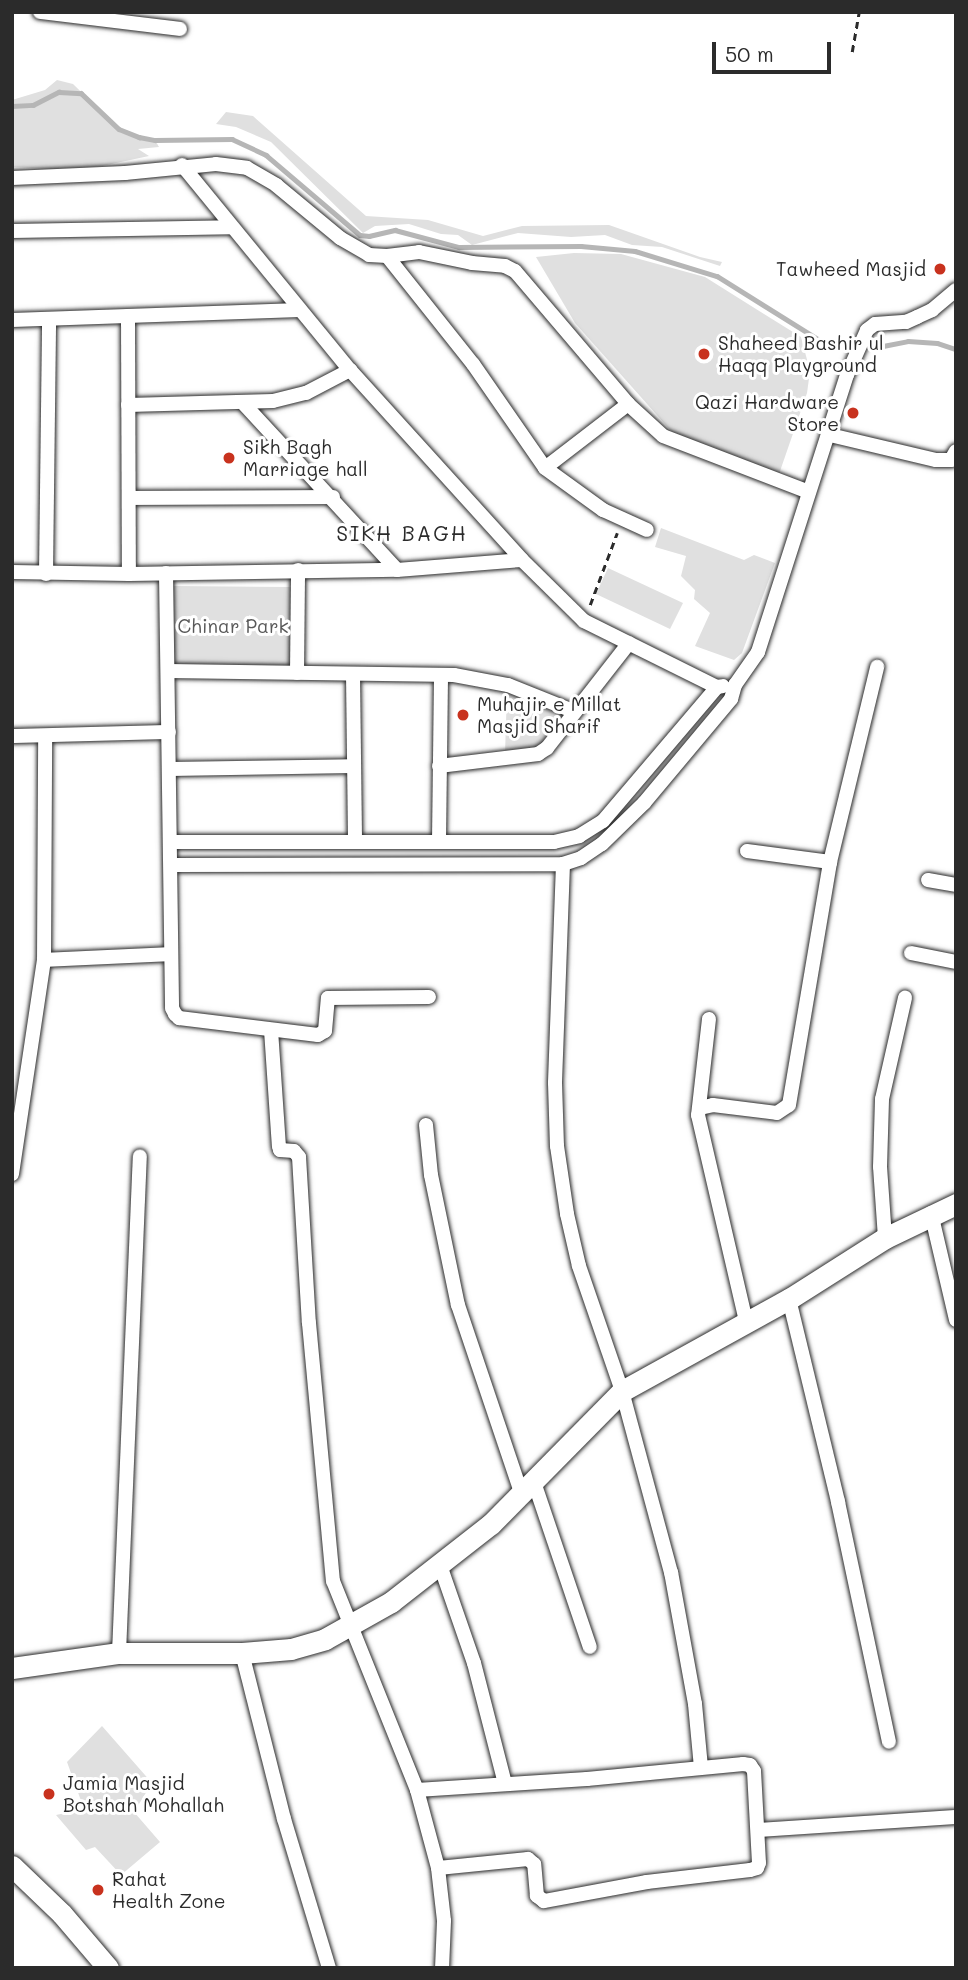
<!DOCTYPE html>
<style>
body{margin:0}
#map{position:relative;width:968px;height:1980px;overflow:hidden;background:#fff;font-family:Mali,sans-serif}
div>[style]{position:absolute}
[style*='--x']{left:calc(var(--x)*1px);top:calc(var(--y)*1px);width:calc(var(--w)*1px);rotate:calc(var(--a)*1deg)}
.green>*{inset:0;background:#e0e0e0}
.stream>*{height:4.5px;margin:-2.25px;padding:0 2.25px;transform-origin:2.25px;border-radius:2.25px;background:#b6b6b6}
.path>*{height:2.5px;margin-top:-1.25px;transform-origin:0;background:repeating-linear-gradient(90deg,#2b2b2b 0 7px,transparent 0 12px)}
.roads{filter:drop-shadow(0 0 2px #2b2b2b) drop-shadow(0 0 2px #2b2b2b)}
.street>*{height:14px;margin:-7px;padding:0 7px;transform-origin:7px;border-radius:7px;background:#fff}
.secondary>*{height:21px;margin:-10.5px;padding:0 10.5px;transform-origin:10.5px;border-radius:10.5px;background:#fff}
.dots>*{width:19px;height:19px;translate:-50% -50%;box-sizing:border-box;border:4px solid #fff;border-radius:50%}
span{translate:-50% -50%;white-space:nowrap;text-align:center;line-height:1.15;-webkit-text-stroke:6px #fff;paint-order:stroke}
.poi-label{font-size:19px;color:#2b2b2b}
.right{translate:-100% -50%;text-align:right}
.left{translate:0 -50%;text-align:left}
.park-label{font-size:19px;color:#585858}
.neighbourhood-label{font-size:21px;color:#2b2b2b;letter-spacing:2px}
.frame{position:absolute;inset:0;border:14px solid #2b2b2b;pointer-events:none}
.scale{position:absolute;left:712px;top:42px;width:119px;height:32px;box-sizing:border-box;border:4px solid #2b2b2b;border-top:0;padding-left:9px;font-size:21px;line-height:24px;white-space:nowrap;color:#2b2b2b;-webkit-text-stroke:5px #fff;paint-order:stroke}
</style>
<div id="map">
<div class="green">
<div style="clip-path:polygon(57px 80px,73px 84px,119px 129px,155px 140px,159px 147px,138px 149px,149px 156px,102px 166px,69px 170px,12px 167px,12px 100px,45px 90px)"></div>
<div style="clip-path:polygon(226px 112px,253px 116px,366px 216px,428px 220px,483px 236px,522px 226px,609px 225px,700px 257px,722px 262px,720px 266px,662px 247px,632px 245px,605px 235px,571px 237px,518px 233px,472px 245px,458px 235px,441px 234px,409px 224px,375px 226px,363px 233px,271px 142px,236px 127px,216px 124px)"></div>
<div style="clip-path:polygon(574px 253px,621px 254px,705px 277px,801px 337px,810px 371px,807px 393px,779px 474px,672px 432px,575px 323px,536px 257px)"></div>
<div style="clip-path:polygon(661px 528px,744px 560px,754px 555px,775px 563px,742px 653px,734px 660px,695px 646px,710px 613px,694px 599px,695px 590px,681px 576px,686px 556px,655px 547px)"></div>
<div style="clip-path:polygon(608px 568px,683px 603px,670px 629px,596px 594px)"></div>
<div style="clip-path:polygon(173px 586px,293px 587px,293px 666px,174px 666px)"></div>
<div style="clip-path:polygon(507px 690px,565px 714px,538px 750px,505px 754px)"></div>
<div style="clip-path:polygon(102px 1726px,152px 1783px,134px 1812px,160px 1842px,121px 1875px,95px 1847px,86px 1850px,56px 1815px,84px 1809px,67px 1762px)"></div>
</div>
<div class="stream">
<div style="--x:12;--y:106;--w:21;--a:-3"></div>
<div style="--x:33;--y:105;--w:29;--a:-27"></div>
<div style="--x:59;--y:92;--w:22;--a:3"></div>
<div style="--x:81;--y:93;--w:52;--a:43.5"></div>
<div style="--x:119;--y:129;--w:22;--a:22"></div>
<div style="--x:139;--y:137;--w:16;--a:11"></div>
<div style="--x:155;--y:140;--w:77;--a:-0.7"></div>
<div style="--x:232;--y:139;--w:38;--a:25"></div>
<div style="--x:266;--y:155;--w:123;--a:40.4"></div>
<div style="--x:360;--y:235;--w:9;--a:6"></div>
<div style="--x:369;--y:236;--w:27;--a:-13"></div>
<div style="--x:395;--y:230;--w:66;--a:14.9"></div>
<div style="--x:459;--y:247;--w:122;--a:-0.5"></div>
<div style="--x:581;--y:246;--w:54;--a:5.3"></div>
<div style="--x:635;--y:251;--w:86;--a:17"></div>
<div style="--x:717;--y:276;--w:123;--a:32"></div>
<div style="--x:821;--y:341;--w:62;--a:4.6"></div>
<div style="--x:883;--y:346;--w:25;--a:-11"></div>
<div style="--x:908;--y:341;--w:29;--a:4"></div>
<div style="--x:937;--y:343;--w:20;--a:18"></div>
</div>
<div class="path">
<div style="--x:852;--y:52;--w:41;--a:-80.1"></div>
<div style="--x:590;--y:605;--w:77;--a:-69.4"></div>
</div>
<div class="roads">
<div class="street">
<div style="--x:40;--y:12;--w:141;--a:6.9"></div>
<div style="--x:182;--y:165;--w:265;--a:50.7"></div>
<div style="--x:350;--y:370;--w:256;--a:47.8"></div>
<div style="--x:12;--y:178;--w:113;--a:-2.5"></div>
<div style="--x:125;--y:173;--w:91;--a:-5.6"></div>
<div style="--x:216;--y:164;--w:31;--a:7"></div>
<div style="--x:247;--y:168;--w:34;--a:30"></div>
<div style="--x:276;--y:185;--w:83;--a:39.6"></div>
<div style="--x:340;--y:238;--w:34;--a:30"></div>
<div style="--x:369;--y:255;--w:18;--a:3"></div>
<div style="--x:387;--y:256;--w:138;--a:51.5"></div>
<div style="--x:473;--y:364;--w:126;--a:55.3"></div>
<div style="--x:545;--y:468;--w:72;--a:35.9"></div>
<div style="--x:603;--y:510;--w:48;--a:24.4"></div>
<div style="--x:12;--y:231;--w:219;--a:-1"></div>
<div style="--x:387;--y:256;--w:32;--a:-7"></div>
<div style="--x:419;--y:252;--w:54;--a:11.7"></div>
<div style="--x:472;--y:263;--w:33;--a:5"></div>
<div style="--x:505;--y:266;--w:11;--a:27"></div>
<div style="--x:515;--y:271;--w:175;--a:49.6"></div>
<div style="--x:628;--y:404;--w:47;--a:42.4"></div>
<div style="--x:663;--y:436;--w:156;--a:21"></div>
<div style="--x:128;--y:316;--w:258;--a:89.8"></div>
<div style="--x:12;--y:320;--w:288;--a:-2"></div>
<div style="--x:243;--y:403;--w:227;--a:47.3"></div>
<div style="--x:128;--y:405;--w:145;--a:-1.6"></div>
<div style="--x:273;--y:401;--w:34;--a:-14"></div>
<div style="--x:306;--y:393;--w:50;--a:-27.6"></div>
<div style="--x:830;--y:435;--w:109;--a:13.3"></div>
<div style="--x:936;--y:460;--w:15;--a:0"></div>
<div style="--x:951;--y:460;--w:10;--a:-61"></div>
<div style="--x:545;--y:468;--w:105;--a:-37.6"></div>
<div style="--x:129;--y:498;--w:204;--a:-0.3"></div>
<div style="--x:12;--y:572;--w:117;--a:1"></div>
<div style="--x:129;--y:574;--w:268;--a:-0.9"></div>
<div style="--x:397;--y:570;--w:125;--a:-4.6"></div>
<div style="--x:522;--y:560;--w:87;--a:44.5"></div>
<div style="--x:584;--y:621;--w:148;--a:26.4"></div>
<div style="--x:166;--y:573;--w:435;--a:89.2"></div>
<div style="--x:172;--y:1008;--w:7;--a:63"></div>
<div style="--x:175;--y:1014;--w:6;--a:45"></div>
<div style="--x:179;--y:1018;--w:140;--a:7"></div>
<div style="--x:318;--y:1035;--w:8;--a:-30"></div>
<div style="--x:325;--y:1031;--w:33;--a:-85"></div>
<div style="--x:328;--y:998;--w:101;--a:-0.6"></div>
<div style="--x:46;--y:574;--w:255;--a:-89.3"></div>
<div style="--x:168;--y:671;--w:286;--a:0.8"></div>
<div style="--x:454;--y:675;--w:55;--a:10.5"></div>
<div style="--x:508;--y:685;--w:72;--a:21.9"></div>
<div style="--x:297;--y:673;--w:103;--a:-89.4"></div>
<div style="--x:353;--y:674;--w:167;--a:89.3"></div>
<div style="--x:12;--y:736;--w:157;--a:-1.5"></div>
<div style="--x:439;--y:766;--w:100;--a:-6.9"></div>
<div style="--x:538;--y:754;--w:11;--a:-34"></div>
<div style="--x:547;--y:748;--w:133;--a:-52"></div>
<div style="--x:170;--y:769;--w:183;--a:-0.9"></div>
<div style="--x:439;--y:841;--w:166;--a:-89.3"></div>
<div style="--x:172;--y:842;--w:382;--a:0"></div>
<div style="--x:554;--y:842;--w:26;--a:-13"></div>
<div style="--x:579;--y:836;--w:28;--a:-32"></div>
<div style="--x:603;--y:821;--w:176;--a:-49.6"></div>
<div style="--x:717;--y:687;--w:6;--a:-9"></div>
<div style="--x:747;--y:851;--w:84;--a:7.5"></div>
<div style="--x:563;--y:864;--w:219;--a:92.1"></div>
<div style="--x:555;--y:1083;--w:63;--a:88.2"></div>
<div style="--x:557;--y:1146;--w:69;--a:81.6"></div>
<div style="--x:567;--y:1214;--w:53;--a:77"></div>
<div style="--x:579;--y:1266;--w:132;--a:71"></div>
<div style="--x:622;--y:1391;--w:188;--a:74.9"></div>
<div style="--x:671;--y:1572;--w:134;--a:79.7"></div>
<div style="--x:695;--y:1704;--w:63;--a:84.6"></div>
<div style="--x:172;--y:865;--w:391;--a:-0.1"></div>
<div style="--x:563;--y:864;--w:19;--a:-18"></div>
<div style="--x:581;--y:858;--w:25;--a:-34"></div>
<div style="--x:602;--y:844;--w:59;--a:-44.3"></div>
<div style="--x:644;--y:803;--w:136;--a:-50.1"></div>
<div style="--x:731;--y:699;--w:15;--a:-74"></div>
<div style="--x:735;--y:685;--w:40;--a:-55.1"></div>
<div style="--x:758;--y:652;--w:291;--a:-72.2"></div>
<div style="--x:847;--y:375;--w:49;--a:-66"></div>
<div style="--x:867;--y:330;--w:10;--a:-37"></div>
<div style="--x:875;--y:324;--w:31;--a:-4"></div>
<div style="--x:906;--y:322;--w:12;--a:-24"></div>
<div style="--x:917;--y:317;--w:17;--a:-25"></div>
<div style="--x:932;--y:310;--w:31;--a:-40"></div>
<div style="--x:928;--y:880;--w:28;--a:10"></div>
<div style="--x:911;--y:953;--w:46;--a:11.3"></div>
<div style="--x:44;--y:960;--w:127;--a:-2.7"></div>
<div style="--x:709;--y:1019;--w:97;--a:96.5"></div>
<div style="--x:698;--y:1115;--w:212;--a:76.9"></div>
<div style="--x:271;--y:1030;--w:116;--a:86.1"></div>
<div style="--x:279;--y:1146;--w:4;--a:76"></div>
<div style="--x:280;--y:1150;--w:14;--a:4"></div>
<div style="--x:294;--y:1151;--w:8;--a:50"></div>
<div style="--x:299;--y:1157;--w:166;--a:86.6"></div>
<div style="--x:309;--y:1323;--w:259;--a:84.7"></div>
<div style="--x:333;--y:1581;--w:225;--a:68.1"></div>
<div style="--x:417;--y:1790;--w:81;--a:74.9"></div>
<div style="--x:438;--y:1868;--w:53;--a:83.5"></div>
<div style="--x:444;--y:1921;--w:47;--a:92.4"></div>
<div style="--x:700;--y:1108;--w:13;--a:-13"></div>
<div style="--x:713;--y:1105;--w:64;--a:7.1"></div>
<div style="--x:777;--y:1113;--w:14;--a:-34"></div>
<div style="--x:789;--y:1105;--w:246;--a:-80.4"></div>
<div style="--x:830;--y:862;--w:201;--a:-76.4"></div>
<div style="--x:426;--y:1125;--w:50;--a:84.3"></div>
<div style="--x:431;--y:1175;--w:133;--a:78.3"></div>
<div style="--x:458;--y:1305;--w:200;--a:71.4"></div>
<div style="--x:12;--y:1174;--w:216;--a:-81.5"></div>
<div style="--x:44;--y:960;--w:224;--a:-89.7"></div>
<div style="--x:931;--y:1213;--w:110;--a:76.8"></div>
<div style="--x:885;--y:1238;--w:71;--a:-94"></div>
<div style="--x:880;--y:1167;--w:68;--a:-88.3"></div>
<div style="--x:882;--y:1099;--w:104;--a:-77.2"></div>
<div style="--x:789;--y:1299;--w:209;--a:76.4"></div>
<div style="--x:838;--y:1502;--w:245;--a:78"></div>
<div style="--x:534;--y:1482;--w:174;--a:71.3"></div>
<div style="--x:440;--y:1565;--w:104;--a:70.9"></div>
<div style="--x:474;--y:1663;--w:125;--a:75.6"></div>
<div style="--x:119;--y:1653;--w:497;--a:-87.6"></div>
<div style="--x:242;--y:1653;--w:171;--a:75.8"></div>
<div style="--x:284;--y:1819;--w:156;--a:73.2"></div>
<div style="--x:417;--y:1790;--w:170;--a:-3.7"></div>
<div style="--x:587;--y:1779;--w:157;--a:-5.5"></div>
<div style="--x:743;--y:1764;--w:7;--a:8"></div>
<div style="--x:750;--y:1765;--w:7;--a:56"></div>
<div style="--x:754;--y:1771;--w:92;--a:86.9"></div>
<div style="--x:759;--y:1863;--w:5;--a:112"></div>
<div style="--x:757;--y:1868;--w:7;--a:164"></div>
<div style="--x:750;--y:1870;--w:104;--a:173.4"></div>
<div style="--x:647;--y:1882;--w:105;--a:169.5"></div>
<div style="--x:544;--y:1901;--w:9;--a:-144"></div>
<div style="--x:537;--y:1896;--w:32;--a:-95"></div>
<div style="--x:534;--y:1864;--w:8;--a:-140"></div>
<div style="--x:528;--y:1859;--w:90;--a:174.3"></div>
<div style="--x:758;--y:1830;--w:198;--a:-3.8"></div>
</div>
<div class="secondary">
<div style="--x:12;--y:1668;--w:108;--a:-8"></div>
<div style="--x:119;--y:1653;--w:123;--a:0"></div>
<div style="--x:242;--y:1653;--w:49;--a:-4.7"></div>
<div style="--x:291;--y:1649;--w:35;--a:-16"></div>
<div style="--x:325;--y:1639;--w:76;--a:-29.3"></div>
<div style="--x:391;--y:1602;--w:127;--a:-38"></div>
<div style="--x:491;--y:1524;--w:187;--a:-45.4"></div>
<div style="--x:622;--y:1391;--w:191;--a:-28.9"></div>
<div style="--x:789;--y:1299;--w:114;--a:-32.4"></div>
<div style="--x:885;--y:1238;--w:79;--a:-25.6"></div>
<div style="--x:12;--y:1866;--w:69;--a:43.8"></div>
<div style="--x:62;--y:1914;--w:71;--a:49.6"></div>
</div>
</div>
<div class="dots">
<div style="left:940px;top:269px;background:#c8321e"></div>
<div style="left:704px;top:354px;background:#c8321e"></div>
<div style="left:853px;top:413px;background:#c8321e"></div>
<div style="left:229px;top:458px;background:#c8321e"></div>
<div style="left:463px;top:715px;background:#c8321e"></div>
<div style="left:49px;top:1794px;background:#c8321e"></div>
<div style="left:98px;top:1890px;background:#c8321e"></div>
</div>
<div class="poi-label">
<span class="right" style="left:926px;top:269px">Tawheed Masjid</span>
<span class="left" style="left:718px;top:354px">Shaheed Bashir ul<br>Haqq Playground</span>
<span class="right" style="left:839px;top:413px">Qazi Hardware<br>Store</span>
<span class="left" style="left:243px;top:458px">Sikh Bagh<br>Marriage hall</span>
<span class="left" style="left:477px;top:715px">Muhajir e Millat<br>Masjid Sharif</span>
<span class="left" style="left:63px;top:1794px">Jamia Masjid<br>Botshah Mohallah</span>
<span class="left" style="left:112px;top:1890px">Rahat<br>Health Zone</span>
</div>
<div class="park-label">
<span style="left:233px;top:626px">Chinar Park</span>
</div>
<div class="neighbourhood-label">
<span style="left:402px;top:533px">SIKH BAGH</span>
</div>
<div class="frame"></div>
<div class="scale">50 m</div>
</div>
